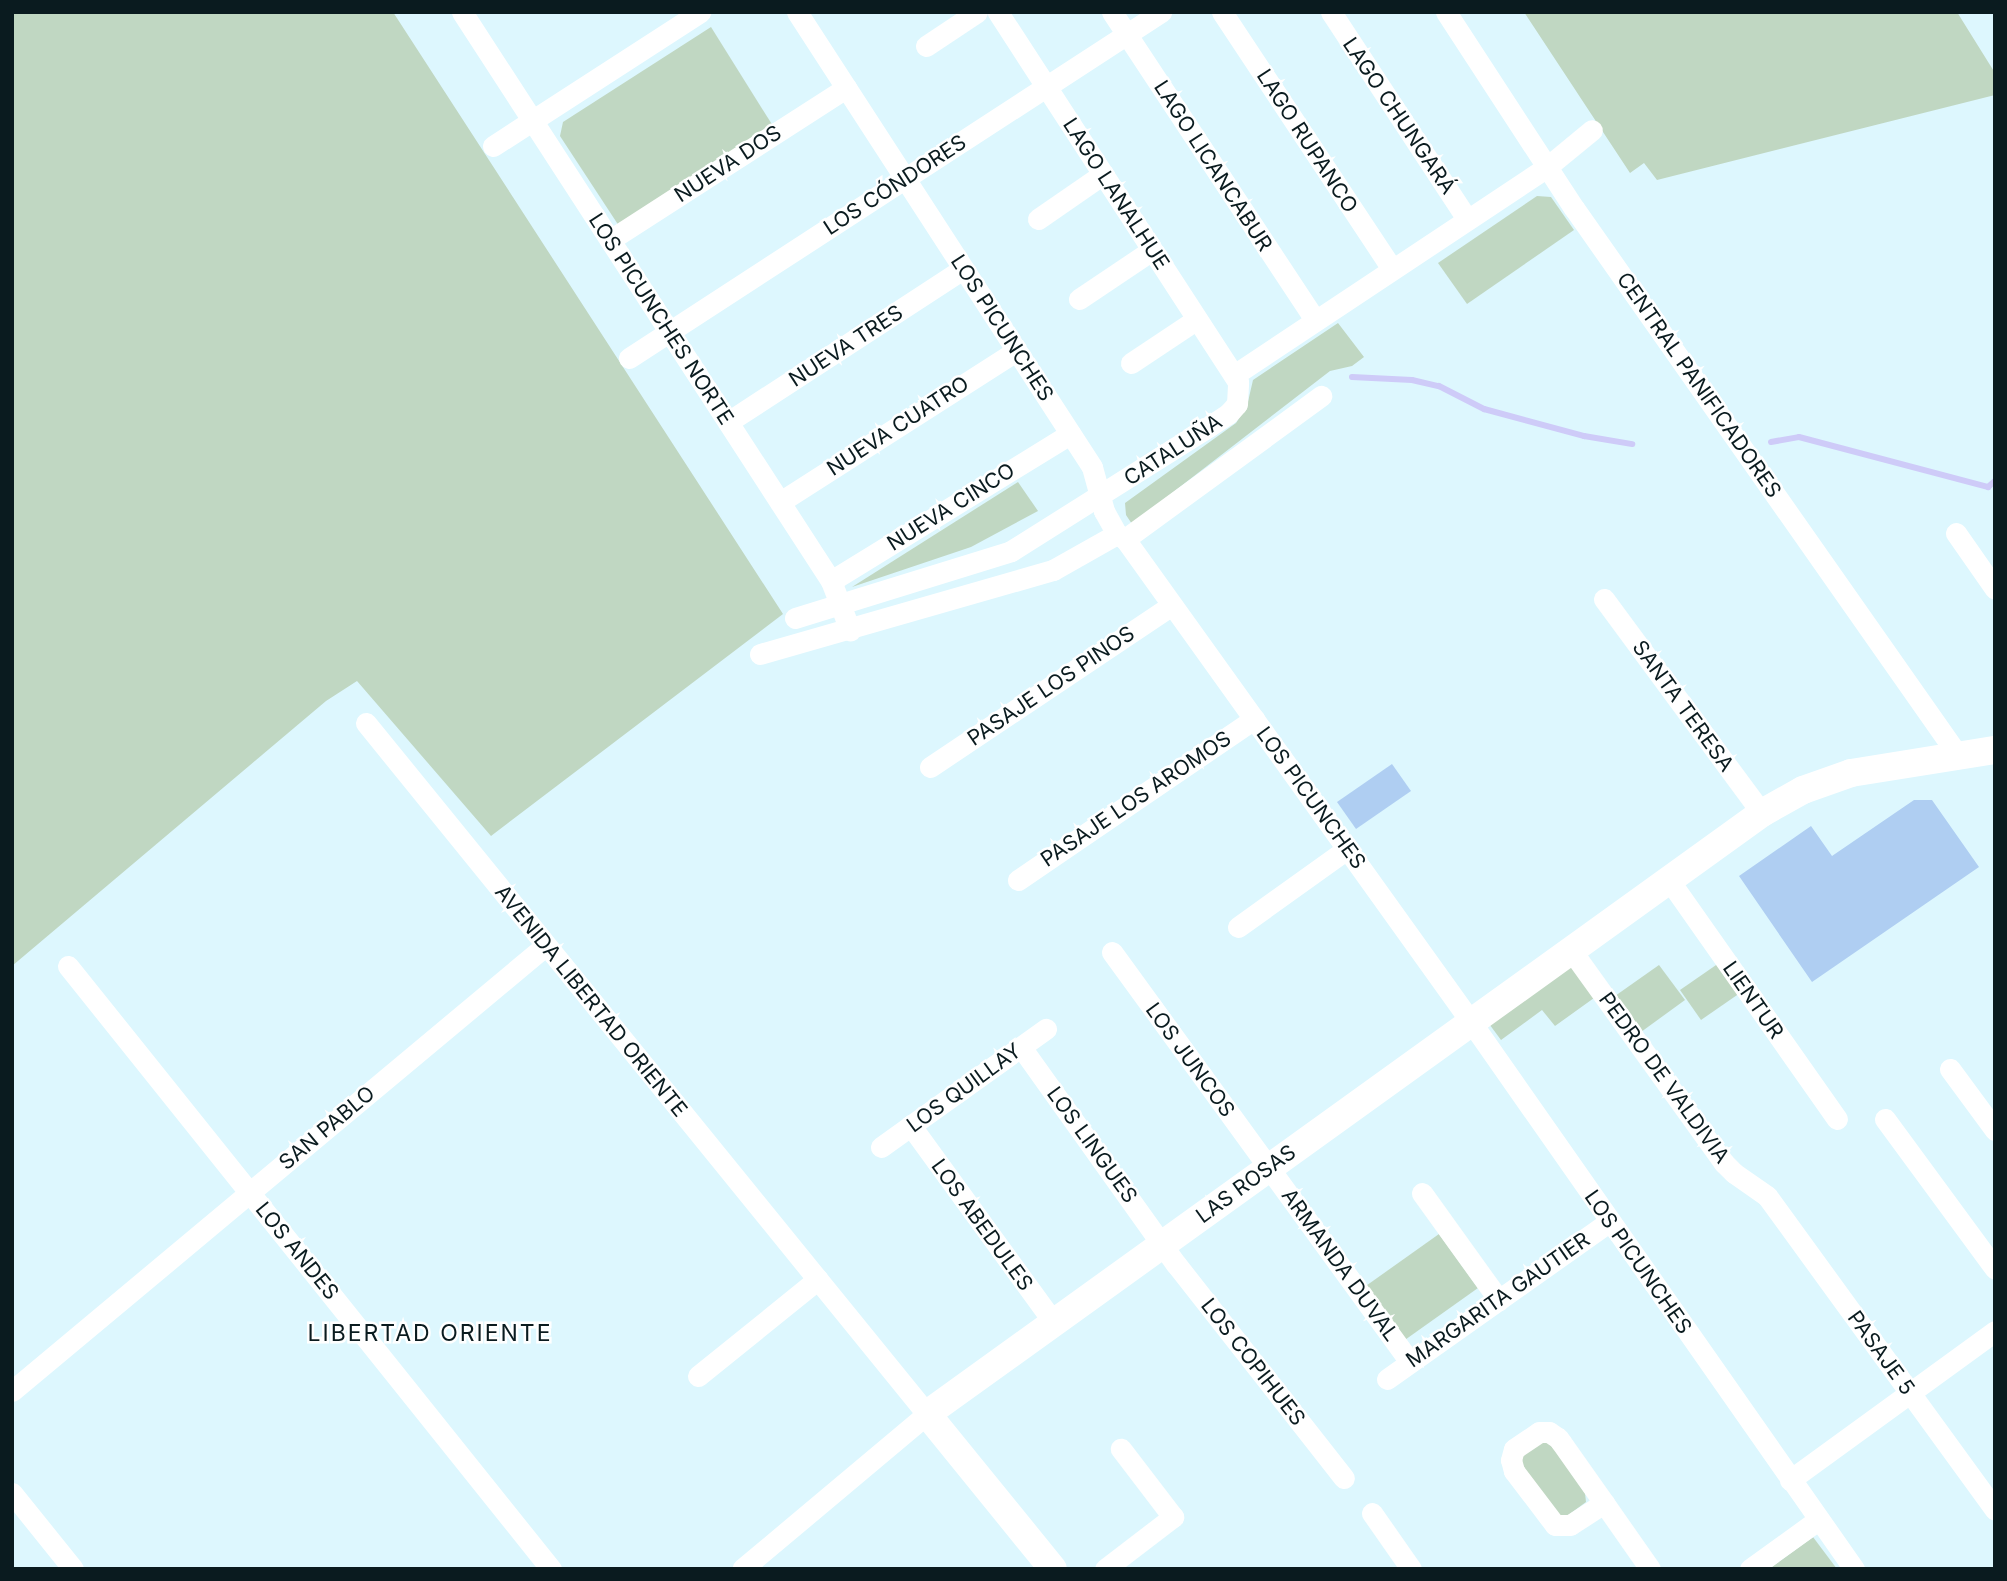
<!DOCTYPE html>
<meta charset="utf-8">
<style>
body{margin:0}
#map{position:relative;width:2007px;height:1581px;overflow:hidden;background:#ddf7fe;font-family:Inter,sans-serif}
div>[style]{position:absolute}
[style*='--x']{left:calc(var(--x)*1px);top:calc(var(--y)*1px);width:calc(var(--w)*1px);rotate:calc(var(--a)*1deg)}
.green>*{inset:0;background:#c0d7c2}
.stream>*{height:6px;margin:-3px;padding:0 3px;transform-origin:3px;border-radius:3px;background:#cecbf8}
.building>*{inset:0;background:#afcef2}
.minor>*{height:21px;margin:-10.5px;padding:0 10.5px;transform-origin:10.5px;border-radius:10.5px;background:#fff}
.major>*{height:28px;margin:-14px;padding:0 14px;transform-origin:14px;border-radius:14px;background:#fff}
span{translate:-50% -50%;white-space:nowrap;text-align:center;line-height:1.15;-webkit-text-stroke:5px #fff;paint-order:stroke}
.street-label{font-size:21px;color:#0a1b1f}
.neighbourhood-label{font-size:23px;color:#0a1b1f;letter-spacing:2px}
.frame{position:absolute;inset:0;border:14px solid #0a1b1f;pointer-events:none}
</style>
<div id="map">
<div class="green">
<div style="clip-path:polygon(12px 12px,393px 12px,783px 614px,491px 836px,357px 681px,326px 701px,12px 966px)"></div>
<div style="clip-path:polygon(1524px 12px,1957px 12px,1995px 73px,1995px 95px,1657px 180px,1644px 163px,1630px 173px)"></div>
<div style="clip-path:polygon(711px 27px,773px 126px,619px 226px,560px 136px,563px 122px)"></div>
<div style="clip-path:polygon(1537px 196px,1551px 197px,1574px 230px,1467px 304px,1438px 263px)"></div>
<div style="clip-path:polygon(1338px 323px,1364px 357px,1352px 366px,1330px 371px,1132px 524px,1126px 515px,1125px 503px,1236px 423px,1247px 406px,1253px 380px)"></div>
<div style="clip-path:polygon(1018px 482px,1038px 511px,971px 547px,852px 587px)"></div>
<div style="clip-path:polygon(1565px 958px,1594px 998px,1555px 1026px,1542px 1010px,1501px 1040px,1484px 1017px)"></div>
<div style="clip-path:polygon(1719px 963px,1740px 993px,1701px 1020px,1680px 990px)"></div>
<div style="clip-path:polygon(1659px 965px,1685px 1000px,1641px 1032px,1615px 996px)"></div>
<div style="clip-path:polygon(1439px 1234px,1478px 1288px,1402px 1342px,1363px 1288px)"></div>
<div style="clip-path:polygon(1538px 1441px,1550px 1443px,1585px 1493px,1586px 1502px,1563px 1519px,1518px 1465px,1519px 1454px)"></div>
<div style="clip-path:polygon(1813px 1537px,1837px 1569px,1769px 1569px)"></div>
</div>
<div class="stream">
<div style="--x:1352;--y:377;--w:60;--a:2.9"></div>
<div style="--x:1412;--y:380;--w:28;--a:13"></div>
<div style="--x:1439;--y:386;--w:51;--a:27.1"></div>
<div style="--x:1484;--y:409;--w:104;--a:15.1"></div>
<div style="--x:1584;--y:436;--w:49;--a:9.5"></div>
<div style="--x:1771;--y:442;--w:28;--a:-10"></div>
<div style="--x:1799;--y:437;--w:196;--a:14.8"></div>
<div style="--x:1988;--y:487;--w:9;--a:-41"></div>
</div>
<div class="building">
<div style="clip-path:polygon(1392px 764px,1411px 791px,1356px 829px,1337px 802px)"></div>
<div style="clip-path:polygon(1914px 800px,1932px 800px,1979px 867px,1812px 982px,1739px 876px,1811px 826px,1832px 856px)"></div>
</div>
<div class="minor">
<div style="--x:462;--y:12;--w:678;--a:57.04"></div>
<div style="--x:831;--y:581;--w:53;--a:68.8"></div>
<div style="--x:797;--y:12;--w:542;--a:57.04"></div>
<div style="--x:1092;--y:467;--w:46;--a:74.7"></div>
<div style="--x:1104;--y:511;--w:26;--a:61"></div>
<div style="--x:1117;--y:534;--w:9;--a:32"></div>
<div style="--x:1125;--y:539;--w:594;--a:54.38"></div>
<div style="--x:1471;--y:1022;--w:668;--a:55"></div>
<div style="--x:1112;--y:12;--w:369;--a:56.6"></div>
<div style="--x:1222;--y:12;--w:308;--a:56.5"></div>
<div style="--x:1331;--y:12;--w:248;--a:56.7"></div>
<div style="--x:1446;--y:12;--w:234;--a:56.9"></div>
<div style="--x:1574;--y:208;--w:667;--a:54.95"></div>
<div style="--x:926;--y:46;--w:61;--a:-33.7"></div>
<div style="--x:493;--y:146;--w:247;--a:-32.9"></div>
<div style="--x:1038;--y:219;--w:79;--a:-34.7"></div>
<div style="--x:610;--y:240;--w:281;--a:-32.8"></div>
<div style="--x:1079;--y:299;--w:88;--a:-33.9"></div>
<div style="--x:629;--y:358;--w:635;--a:-33.04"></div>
<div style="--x:1131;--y:363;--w:79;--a:-33.7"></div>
<div style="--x:1234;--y:375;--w:376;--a:-33.6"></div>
<div style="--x:1547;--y:167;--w:58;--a:-39.4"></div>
<div style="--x:728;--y:422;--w:280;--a:-33.1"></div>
<div style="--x:780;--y:502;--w:280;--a:-32.6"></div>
<div style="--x:1956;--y:533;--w:68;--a:55.1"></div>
<div style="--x:1125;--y:539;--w:243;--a:-36.1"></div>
<div style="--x:831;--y:581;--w:281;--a:-31.6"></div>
<div style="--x:1604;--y:599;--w:266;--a:53.6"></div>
<div style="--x:795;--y:618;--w:226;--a:-17.2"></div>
<div style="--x:1011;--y:551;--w:236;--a:-32.2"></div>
<div style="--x:1211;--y:425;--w:20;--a:-33"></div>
<div style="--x:1228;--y:414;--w:13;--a:-48"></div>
<div style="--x:1237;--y:404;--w:22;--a:-87"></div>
<div style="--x:1238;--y:382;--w:441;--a:-123"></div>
<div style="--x:760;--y:654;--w:305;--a:-16"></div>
<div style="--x:1053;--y:570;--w:73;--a:-29.4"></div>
<div style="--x:366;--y:723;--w:890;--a:50.93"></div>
<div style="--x:927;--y:1414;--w:241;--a:140"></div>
<div style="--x:930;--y:767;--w:291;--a:-33.8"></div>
<div style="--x:1018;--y:880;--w:286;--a:-34.3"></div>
<div style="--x:1669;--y:880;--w:292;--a:54.9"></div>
<div style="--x:1238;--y:927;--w:134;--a:-35.6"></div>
<div style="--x:1571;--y:950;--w:262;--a:54.3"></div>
<div style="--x:1724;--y:1163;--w:14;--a:45"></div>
<div style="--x:1734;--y:1173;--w:40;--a:34.9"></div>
<div style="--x:1767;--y:1196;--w:388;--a:54"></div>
<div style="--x:1112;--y:952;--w:507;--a:53.99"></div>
<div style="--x:68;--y:966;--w:773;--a:51.31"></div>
<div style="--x:1021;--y:1047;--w:267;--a:54.5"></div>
<div style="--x:1176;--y:1264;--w:272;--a:51.9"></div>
<div style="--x:1950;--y:1069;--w:76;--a:53.6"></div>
<div style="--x:1885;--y:1119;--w:186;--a:53.7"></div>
<div style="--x:911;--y:1126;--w:243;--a:54"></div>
<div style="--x:881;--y:1147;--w:203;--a:-35.6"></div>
<div style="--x:1422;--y:1193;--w:132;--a:54.3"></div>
<div style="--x:698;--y:1376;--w:154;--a:-38.9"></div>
<div style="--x:1387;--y:1379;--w:273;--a:-35.3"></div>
<div style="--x:12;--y:1391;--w:694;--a:-39.86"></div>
<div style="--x:1790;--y:1480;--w:253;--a:-36"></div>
<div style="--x:12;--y:1493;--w:97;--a:51.2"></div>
<div style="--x:1604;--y:1503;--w:40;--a:147.1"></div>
<div style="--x:1570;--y:1525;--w:15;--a:180"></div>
<div style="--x:1555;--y:1525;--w:68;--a:-127.2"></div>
<div style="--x:1514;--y:1471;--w:11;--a:-105"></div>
<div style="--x:1511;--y:1460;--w:11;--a:-75"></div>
<div style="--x:1514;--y:1449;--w:30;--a:-34"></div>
<div style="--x:1539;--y:1432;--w:10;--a:0"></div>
<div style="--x:1549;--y:1432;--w:11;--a:34"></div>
<div style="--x:1558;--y:1438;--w:5;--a:53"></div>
<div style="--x:1561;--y:1442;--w:75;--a:54.8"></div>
<div style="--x:1604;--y:1503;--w:80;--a:55.1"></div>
<div style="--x:1372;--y:1513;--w:68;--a:55.1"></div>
<div style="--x:1105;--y:1569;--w:86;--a:-37.4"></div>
<div style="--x:1173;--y:1517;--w:86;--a:-127.4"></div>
<div style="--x:1750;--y:1569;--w:84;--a:-35.8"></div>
</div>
<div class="major">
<div style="--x:1053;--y:1569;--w:200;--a:-129.1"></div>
<div style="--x:927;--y:1414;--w:1029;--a:-35.74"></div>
<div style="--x:1762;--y:813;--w:47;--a:-29.3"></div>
<div style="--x:1803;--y:790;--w:51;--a:-19.5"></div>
<div style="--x:1851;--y:773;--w:146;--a:-9.1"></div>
</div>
<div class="street-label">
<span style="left:1399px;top:116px;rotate:56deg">LAGO CHUNGARÁ</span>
<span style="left:1307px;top:141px;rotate:57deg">LAGO RUPANCO</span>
<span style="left:728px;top:164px;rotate:-33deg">NUEVA DOS</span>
<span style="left:1213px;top:166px;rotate:57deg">LAGO LICANCABUR</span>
<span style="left:895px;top:185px;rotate:-33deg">LOS CÓNDORES</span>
<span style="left:1116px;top:194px;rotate:57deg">LAGO LANALHUE</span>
<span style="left:661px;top:319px;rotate:57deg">LOS PICUNCHES NORTE</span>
<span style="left:1002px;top:328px;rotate:57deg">LOS PICUNCHES</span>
<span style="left:846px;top:346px;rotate:-33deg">NUEVA TRES</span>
<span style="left:1699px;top:385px;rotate:55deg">CENTRAL PANIFICADORES</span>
<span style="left:898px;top:426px;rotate:-33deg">NUEVA CUATRO</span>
<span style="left:1173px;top:450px;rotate:-33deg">CATALUÑA</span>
<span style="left:951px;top:507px;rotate:-32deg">NUEVA CINCO</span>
<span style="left:1051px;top:686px;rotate:-34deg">PASAJE LOS PINOS</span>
<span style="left:1683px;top:706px;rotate:54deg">SANTA TERESA</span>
<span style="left:1311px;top:798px;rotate:54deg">LOS PICUNCHES</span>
<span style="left:1136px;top:799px;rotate:-34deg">PASAJE LOS AROMOS</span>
<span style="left:1753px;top:1000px;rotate:55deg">LIENTUR</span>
<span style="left:591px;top:1001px;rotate:51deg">AVENIDA LIBERTAD ORIENTE</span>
<span style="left:1190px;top:1060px;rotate:54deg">LOS JUNCOS</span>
<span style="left:1664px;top:1078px;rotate:54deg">PEDRO DE VALDIVIA</span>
<span style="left:964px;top:1088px;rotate:-36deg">LOS QUILLAY</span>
<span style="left:327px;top:1128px;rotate:-40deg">SAN PABLO</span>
<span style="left:1092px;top:1145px;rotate:54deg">LOS LINGUES</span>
<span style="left:1246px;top:1184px;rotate:-36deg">LAS ROSAS</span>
<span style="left:982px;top:1225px;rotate:54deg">LOS ABEDULES</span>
<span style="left:297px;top:1251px;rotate:51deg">LOS ANDES</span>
<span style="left:1638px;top:1262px;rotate:55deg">LOS PICUNCHES</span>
<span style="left:1340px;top:1265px;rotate:54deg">ARMANDA DUVAL</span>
<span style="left:1498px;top:1300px;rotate:-35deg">MARGARITA GAUTIER</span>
<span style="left:1881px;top:1353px;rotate:54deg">PASAJE 5</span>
<span style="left:1253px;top:1362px;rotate:52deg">LOS COPIHUES</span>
</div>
<div class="neighbourhood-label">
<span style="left:430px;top:1333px">LIBERTAD ORIENTE</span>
</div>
<div class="frame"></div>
</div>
